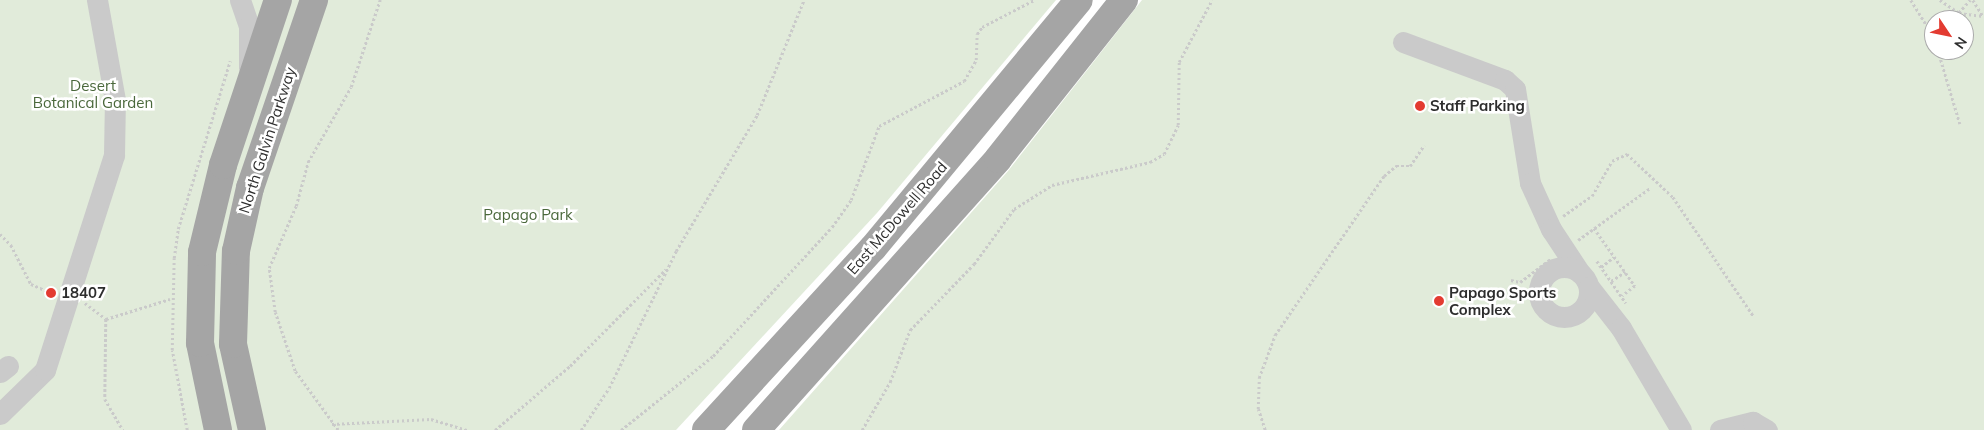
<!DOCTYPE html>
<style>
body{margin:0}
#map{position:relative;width:1984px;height:430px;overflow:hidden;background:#fff;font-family:Mulish,sans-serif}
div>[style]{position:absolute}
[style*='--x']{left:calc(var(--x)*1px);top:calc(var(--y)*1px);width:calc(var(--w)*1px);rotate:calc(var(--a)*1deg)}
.green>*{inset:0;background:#e1ebda}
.path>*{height:2.5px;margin-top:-1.25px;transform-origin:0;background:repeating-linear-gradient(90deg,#cacaca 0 2.5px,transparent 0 5px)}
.minor>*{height:21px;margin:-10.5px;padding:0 10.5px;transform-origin:10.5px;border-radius:10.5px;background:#cacaca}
.minor>.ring{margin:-10.5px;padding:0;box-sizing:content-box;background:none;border:21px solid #cacaca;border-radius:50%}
.major>*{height:28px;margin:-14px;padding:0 14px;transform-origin:14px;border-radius:14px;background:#a5a5a5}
.dots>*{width:14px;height:14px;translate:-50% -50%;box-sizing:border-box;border:2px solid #fff;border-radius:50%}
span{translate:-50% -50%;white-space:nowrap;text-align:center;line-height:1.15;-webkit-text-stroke:5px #fff;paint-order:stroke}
.park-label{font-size:15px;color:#4a683b}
.poi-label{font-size:15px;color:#2d2d2d;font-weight:700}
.left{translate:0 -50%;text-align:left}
.street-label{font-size:15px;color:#2d2d2d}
.north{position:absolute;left:1924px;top:10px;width:50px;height:50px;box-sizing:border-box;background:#fff;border:1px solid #ababab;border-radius:50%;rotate:124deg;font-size:14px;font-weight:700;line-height:20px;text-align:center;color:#2d2d2d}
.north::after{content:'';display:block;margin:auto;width:18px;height:22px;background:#e33b31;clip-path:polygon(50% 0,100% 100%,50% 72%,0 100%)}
</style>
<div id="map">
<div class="green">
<div style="clip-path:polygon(0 0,1056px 0,877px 213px,676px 430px,0 430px)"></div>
<div style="clip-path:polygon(evenodd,1142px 0,1984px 0,1984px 430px,779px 430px,1008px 171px,1142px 0,1934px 20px,1964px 20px,1964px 50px,1934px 50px,1934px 20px)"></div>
</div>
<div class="path">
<div style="--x:1911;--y:0;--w:44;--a:58.1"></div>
<div style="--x:1940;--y:0;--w:23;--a:34"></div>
<div style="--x:1959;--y:13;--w:24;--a:7"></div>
<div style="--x:1973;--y:0;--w:19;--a:58"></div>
<div style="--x:1952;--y:20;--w:27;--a:-48"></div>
<div style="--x:1938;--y:50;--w:77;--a:73.4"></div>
<div style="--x:1563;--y:216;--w:35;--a:-35"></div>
<div style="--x:1592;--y:196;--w:40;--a:-60.3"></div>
<div style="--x:1612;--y:161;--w:17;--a:-25"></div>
<div style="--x:1627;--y:154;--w:63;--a:43.1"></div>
<div style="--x:1673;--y:197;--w:143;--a:55.9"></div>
<div style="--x:1594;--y:228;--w:71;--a:54.7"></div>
<div style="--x:1635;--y:286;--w:16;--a:142"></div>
<div style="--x:0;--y:234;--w:16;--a:45"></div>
<div style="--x:11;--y:245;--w:44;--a:62.9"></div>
<div style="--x:31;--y:284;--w:22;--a:24"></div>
<div style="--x:1578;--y:240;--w:89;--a:-35.8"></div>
<div style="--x:1597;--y:261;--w:51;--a:55.4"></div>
<div style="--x:1601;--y:267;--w:16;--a:-38"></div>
<div style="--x:1511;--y:280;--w:9;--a:13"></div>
<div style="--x:1520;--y:282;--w:39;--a:-37"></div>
<div style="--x:1611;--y:281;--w:17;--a:-33"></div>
<div style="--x:85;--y:303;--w:26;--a:37"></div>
<div style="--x:106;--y:319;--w:80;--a:90.7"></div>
<div style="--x:105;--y:399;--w:36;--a:60"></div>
<div style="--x:106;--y:319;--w:67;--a:-17.4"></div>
<div style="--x:332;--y:424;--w:99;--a:-2.9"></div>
<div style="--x:431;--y:419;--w:39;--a:17"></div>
<div style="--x:187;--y:430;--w:81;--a:-100.6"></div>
<div style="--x:172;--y:350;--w:92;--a:-88.8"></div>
<div style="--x:174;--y:258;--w:29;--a:-82"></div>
<div style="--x:178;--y:229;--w:176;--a:-72.8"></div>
<div style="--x:338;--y:430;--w:73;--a:-126.1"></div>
<div style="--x:295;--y:371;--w:62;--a:-108.7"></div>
<div style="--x:275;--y:312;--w:44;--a:-97.8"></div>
<div style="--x:269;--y:268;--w:68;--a:-66.5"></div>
<div style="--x:296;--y:206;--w:46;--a:-74.7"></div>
<div style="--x:308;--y:162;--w:86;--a:-60.2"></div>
<div style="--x:351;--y:87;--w:92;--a:-71.6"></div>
<div style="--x:495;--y:430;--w:99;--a:-40.5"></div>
<div style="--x:570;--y:366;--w:136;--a:-45.3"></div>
<div style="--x:581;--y:430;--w:50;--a:-56.3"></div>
<div style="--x:609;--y:388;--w:153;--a:-63.9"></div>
<div style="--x:676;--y:251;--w:158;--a:-59.2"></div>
<div style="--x:757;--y:115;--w:124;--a:-67.8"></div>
<div style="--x:621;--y:430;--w:118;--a:-38.8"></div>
<div style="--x:713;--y:356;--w:176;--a:-47.3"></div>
<div style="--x:832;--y:227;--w:33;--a:-55"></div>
<div style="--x:851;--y:200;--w:79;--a:-69.3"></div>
<div style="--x:879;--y:126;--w:96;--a:-27.9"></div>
<div style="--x:964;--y:81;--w:24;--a:-60"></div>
<div style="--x:976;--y:60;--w:26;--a:-88"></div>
<div style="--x:977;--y:34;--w:9;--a:-54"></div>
<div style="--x:982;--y:27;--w:59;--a:-27.4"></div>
<div style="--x:862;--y:430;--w:56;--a:-59.7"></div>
<div style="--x:890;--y:382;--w:56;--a:-69"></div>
<div style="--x:910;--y:330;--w:92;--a:-45.9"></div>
<div style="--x:974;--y:264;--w:68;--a:-54"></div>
<div style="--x:1014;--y:209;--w:45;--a:-32.3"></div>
<div style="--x:1052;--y:185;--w:101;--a:-13.2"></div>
<div style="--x:1150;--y:162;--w:16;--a:-30"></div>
<div style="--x:1164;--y:154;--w:32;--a:-64"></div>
<div style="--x:1178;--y:125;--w:63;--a:-89.1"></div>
<div style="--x:1179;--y:62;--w:70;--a:-62"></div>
<div style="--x:1265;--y:430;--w:22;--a:-108"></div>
<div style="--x:1258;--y:409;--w:31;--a:-88"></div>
<div style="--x:1259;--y:378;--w:46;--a:-69.6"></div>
<div style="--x:1275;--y:335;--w:193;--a:-55.6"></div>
<div style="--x:1384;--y:176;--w:16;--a:-40"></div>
<div style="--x:1396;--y:166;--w:14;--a:0"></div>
<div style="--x:1410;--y:166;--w:25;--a:-56"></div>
</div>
<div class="minor">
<div style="--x:240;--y:0;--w:28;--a:71"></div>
<div style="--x:249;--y:26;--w:42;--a:90"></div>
<div style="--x:1403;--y:42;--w:109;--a:20.4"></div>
<div style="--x:1505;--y:80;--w:13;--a:42"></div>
<div style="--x:1515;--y:89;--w:95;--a:80.9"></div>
<div style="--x:1530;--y:183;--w:51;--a:65.5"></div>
<div style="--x:1551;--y:229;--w:53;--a:56.6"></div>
<div class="ring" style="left:1539px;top:267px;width:29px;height:29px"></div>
<div style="--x:1589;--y:287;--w:52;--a:52"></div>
<div style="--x:1621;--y:328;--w:118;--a:59.5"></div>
<div style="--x:0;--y:372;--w:10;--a:-37"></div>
<div style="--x:0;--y:414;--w:63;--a:-44.4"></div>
<div style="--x:45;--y:370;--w:226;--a:-72.2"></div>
<div style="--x:114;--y:155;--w:55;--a:-89"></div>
<div style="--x:115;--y:100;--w:102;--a:-100.2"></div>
<div style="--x:1720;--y:430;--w:34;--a:-14"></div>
<div style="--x:1753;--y:422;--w:16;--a:30"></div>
</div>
<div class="major">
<div style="--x:218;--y:430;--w:89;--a:-101.7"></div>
<div style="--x:200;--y:343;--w:91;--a:-88.7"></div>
<div style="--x:202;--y:252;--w:89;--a:-76.4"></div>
<div style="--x:223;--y:165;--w:174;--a:-71.6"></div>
<div style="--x:252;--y:430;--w:88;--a:-102.5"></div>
<div style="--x:233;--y:344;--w:93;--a:-88.2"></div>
<div style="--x:236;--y:251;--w:65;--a:-77.5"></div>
<div style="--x:250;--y:188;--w:199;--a:-71.2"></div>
<div style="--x:706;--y:430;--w:247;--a:-47.5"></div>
<div style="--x:873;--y:248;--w:322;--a:-50.3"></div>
<div style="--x:756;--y:430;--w:363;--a:-48.2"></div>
<div style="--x:998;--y:159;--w:203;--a:-51.6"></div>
</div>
<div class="dots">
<div style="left:1420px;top:106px;background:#e33b31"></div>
<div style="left:51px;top:293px;background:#e33b31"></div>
<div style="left:1439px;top:301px;background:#e33b31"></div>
</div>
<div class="park-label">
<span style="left:93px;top:94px">Desert<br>Botanical Garden</span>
<span style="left:528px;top:215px">Papago Park</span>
</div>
<div class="poi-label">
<span class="left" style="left:1430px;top:106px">Staff Parking</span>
<span class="left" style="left:1449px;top:301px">Papago Sports<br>Complex</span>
<span class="left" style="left:61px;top:293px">18407</span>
</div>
<div class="street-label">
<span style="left:267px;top:140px;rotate:-72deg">North Galvin Parkway</span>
<span style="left:897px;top:218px;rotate:-49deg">East McDowell Road</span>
</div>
<div class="north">N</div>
</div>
